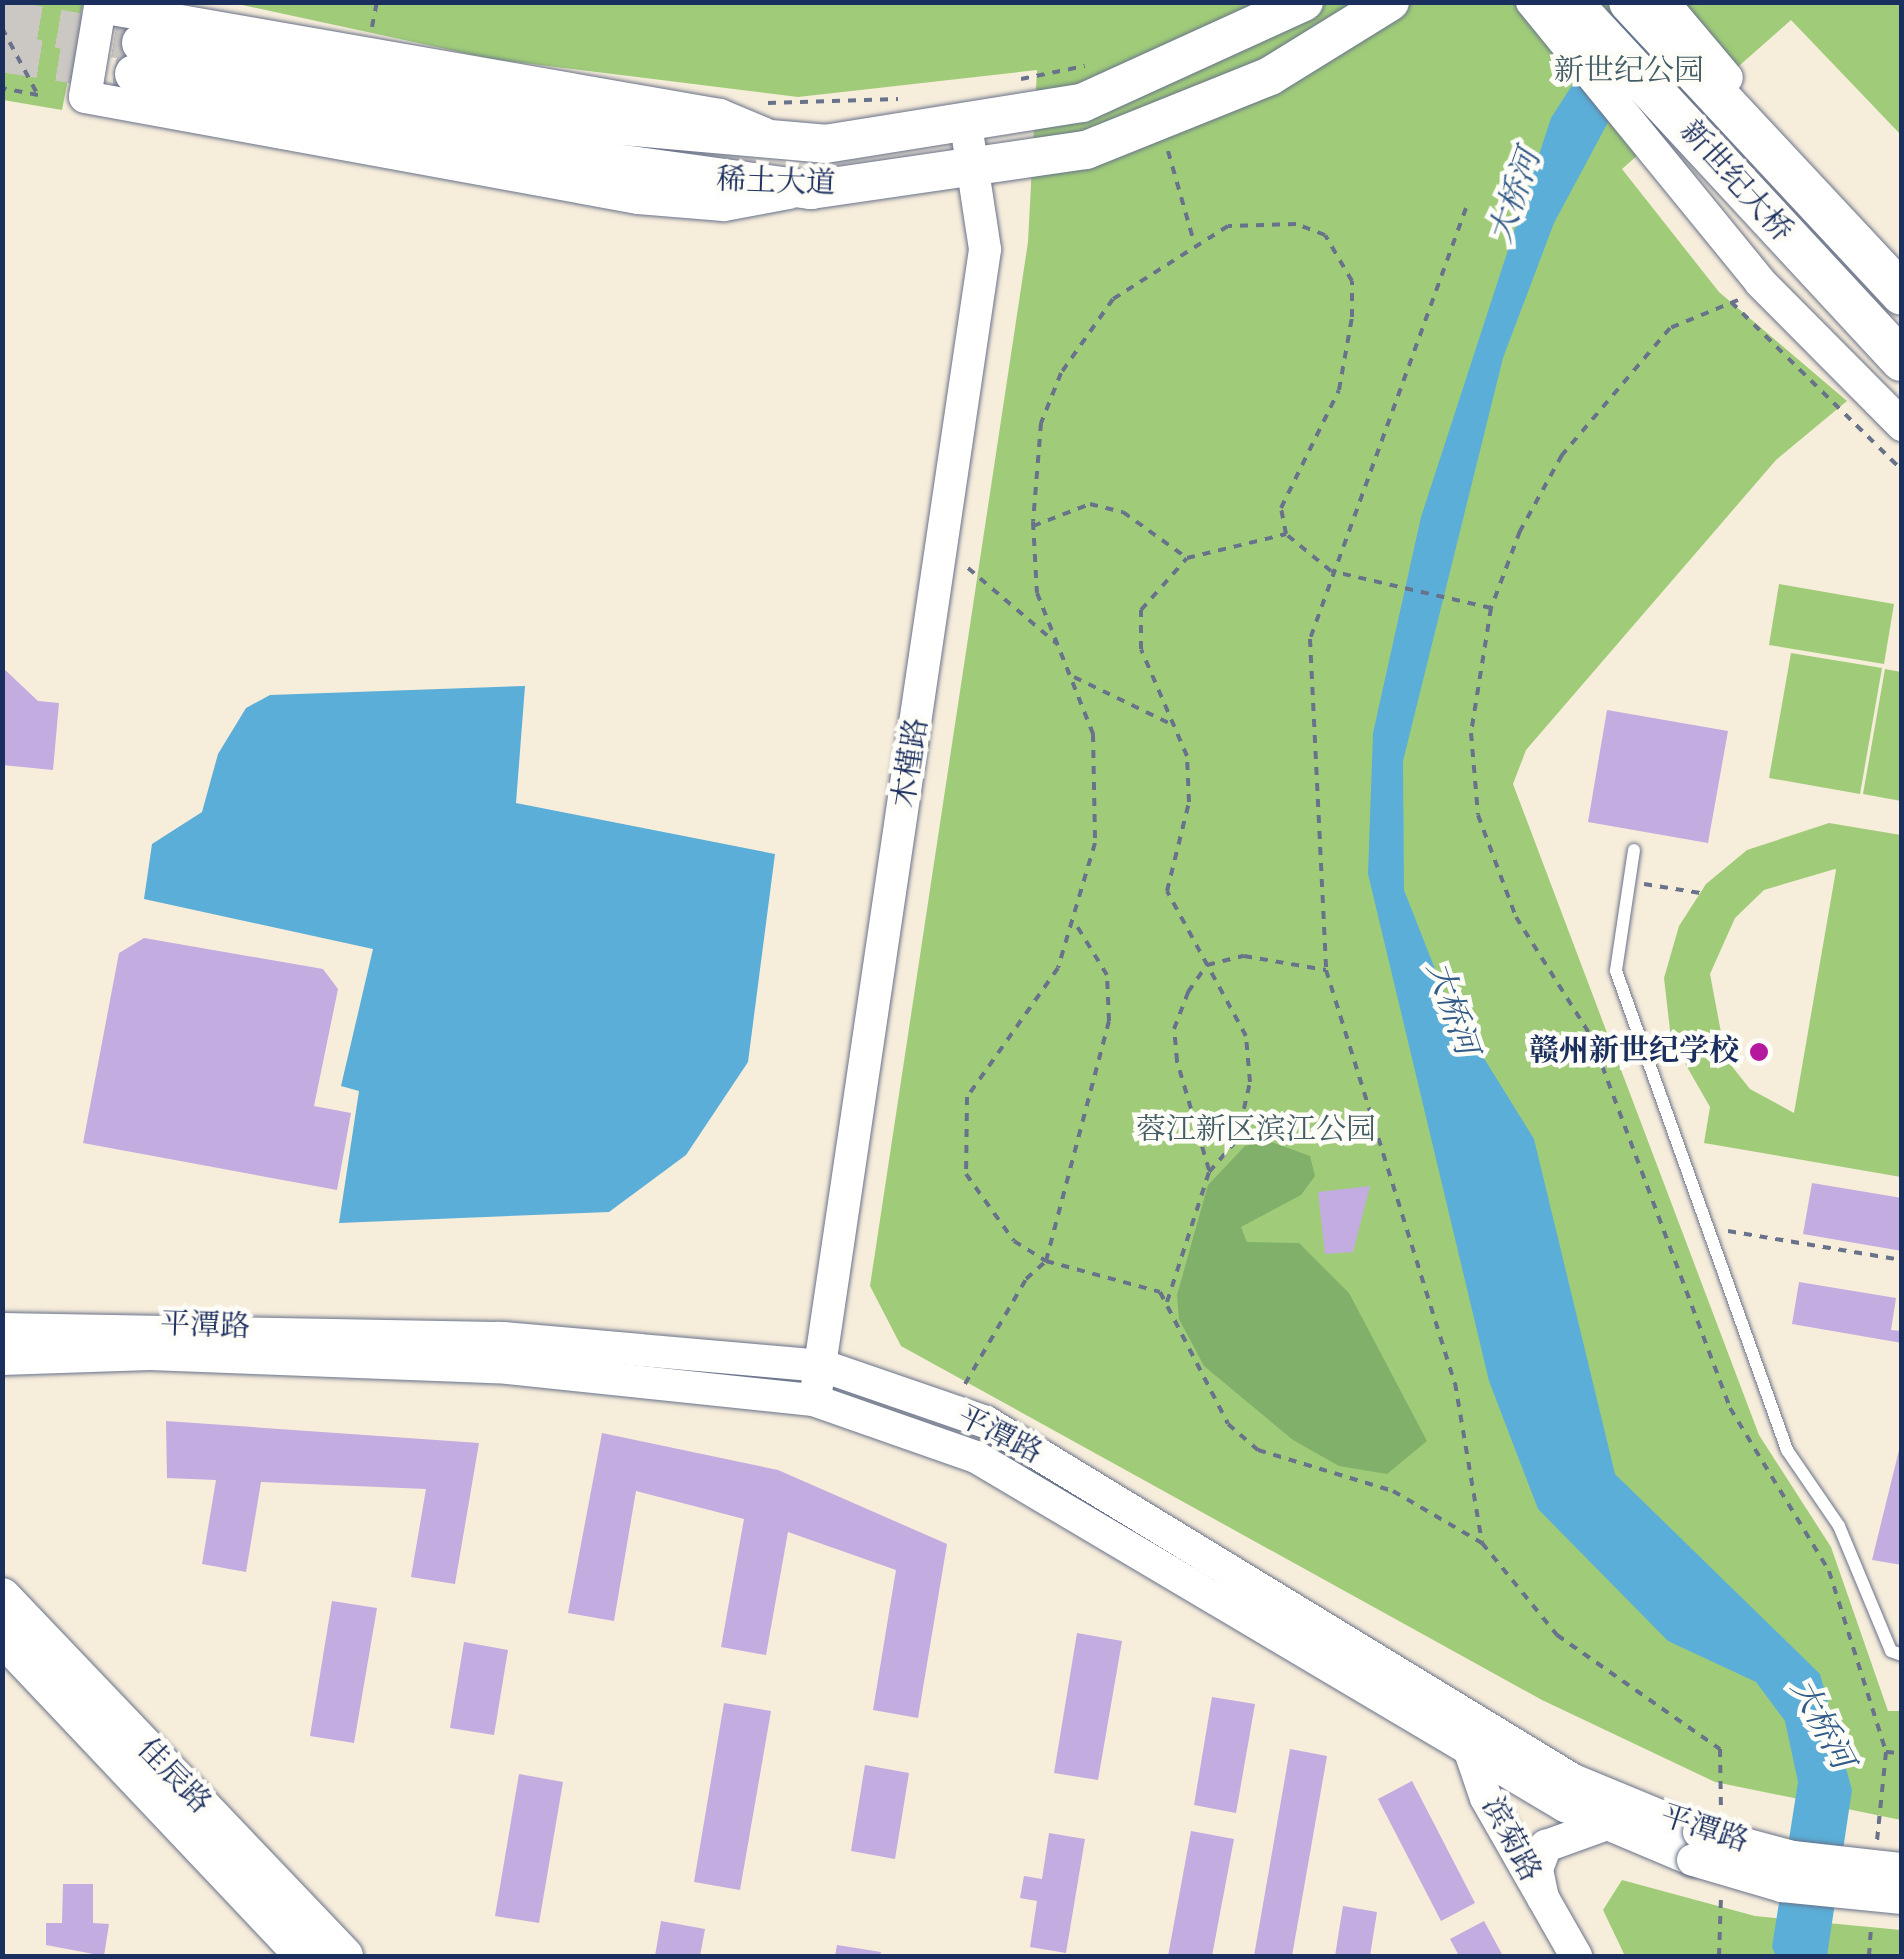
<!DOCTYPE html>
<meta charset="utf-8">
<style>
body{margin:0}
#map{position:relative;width:1904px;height:1959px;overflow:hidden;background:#f7eddb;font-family:"Old Standard TT","Noto Serif SC",serif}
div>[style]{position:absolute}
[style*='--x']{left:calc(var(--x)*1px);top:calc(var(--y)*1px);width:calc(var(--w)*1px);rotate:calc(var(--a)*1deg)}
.green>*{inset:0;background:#a0cc79}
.forest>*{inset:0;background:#80b069}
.water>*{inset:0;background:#5baed7}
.building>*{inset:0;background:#c2ace0}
.secondary-tunnel>*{height:38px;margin-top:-19px;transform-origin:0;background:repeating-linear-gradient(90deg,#cbc7c2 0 38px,transparent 0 57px)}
.path>*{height:4px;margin-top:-2px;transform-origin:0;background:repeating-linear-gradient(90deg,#68728a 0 8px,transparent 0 16px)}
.roads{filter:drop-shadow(0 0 2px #68728a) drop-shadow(0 0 2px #68728a)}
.service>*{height:12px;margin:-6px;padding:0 6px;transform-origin:6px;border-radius:6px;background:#fff}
.tertiary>*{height:32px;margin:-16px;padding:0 16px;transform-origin:16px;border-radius:16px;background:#fff}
.secondary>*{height:38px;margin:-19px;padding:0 19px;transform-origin:19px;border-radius:19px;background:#fff}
.bridges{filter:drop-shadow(0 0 2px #68728a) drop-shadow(0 0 2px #68728a)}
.tertiary-bridge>*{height:32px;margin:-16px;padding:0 16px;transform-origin:16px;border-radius:16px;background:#fff}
.trunk-bridge>*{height:42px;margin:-21px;padding:0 21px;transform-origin:21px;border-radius:21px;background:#fff}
.dots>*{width:28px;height:28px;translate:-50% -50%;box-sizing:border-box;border:5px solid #fdfcf7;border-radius:50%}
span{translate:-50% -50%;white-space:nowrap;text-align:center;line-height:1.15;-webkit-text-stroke:9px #fdfcf7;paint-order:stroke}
.park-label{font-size:30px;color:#435e66}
.street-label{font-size:30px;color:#1b2f5e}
.poi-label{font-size:30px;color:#1b2f5e;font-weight:700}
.right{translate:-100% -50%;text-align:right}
.water-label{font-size:32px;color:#315b88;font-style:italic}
.frame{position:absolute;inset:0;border:5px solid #1b2f5e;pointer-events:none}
</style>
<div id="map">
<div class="green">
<div style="clip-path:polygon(2px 3px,83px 3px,62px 110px,3px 100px)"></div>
<div style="clip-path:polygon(233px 3px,1901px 3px,1901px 135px,1791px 20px,1622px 169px,1719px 292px,1847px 401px,1776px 460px,1526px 750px,1513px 784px,1759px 1435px,1831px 1547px,1888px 1711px,1901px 1711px,1901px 1820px,1715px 1782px,1542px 1700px,901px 1346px,870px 1286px,1028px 242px,1037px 70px,798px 97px,492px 59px)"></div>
<div style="clip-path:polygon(1779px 584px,1894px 604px,1884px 664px,1769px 645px)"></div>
<div style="clip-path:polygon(1791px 653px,1882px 668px,1860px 794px,1769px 778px)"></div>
<div style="clip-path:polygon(1885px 669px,1901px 672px,1901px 801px,1863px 794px)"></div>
<div style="clip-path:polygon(evenodd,1829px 823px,1901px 835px,1901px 1177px,1704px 1143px,1710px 1107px,1671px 1039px,1664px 978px,1679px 926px,1706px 884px,1747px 850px,1829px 823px,1835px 869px,1836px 870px,1794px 1113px,1750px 1089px,1726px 1059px,1710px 974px,1735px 918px,1764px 890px,1835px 869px)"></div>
<div style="clip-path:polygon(1622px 1880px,1755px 1916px,1901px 1930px,1901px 1956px,1625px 1956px,1603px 1910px)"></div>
</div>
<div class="forest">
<div style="clip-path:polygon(1266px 1140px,1310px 1156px,1315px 1176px,1301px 1195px,1241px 1227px,1247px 1242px,1299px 1243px,1349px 1293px,1427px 1441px,1387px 1474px,1339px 1466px,1293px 1440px,1204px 1366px,1179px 1319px,1177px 1295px,1208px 1185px,1245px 1146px)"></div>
</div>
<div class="water">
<div style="clip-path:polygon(1625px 3px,1672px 3px,1554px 223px,1503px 358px,1403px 761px,1404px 890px,1446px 997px,1534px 1139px,1615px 1474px,1820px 1674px,1852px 1790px,1827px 1956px,1776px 1956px,1772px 1947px,1798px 1782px,1785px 1721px,1756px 1682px,1668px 1641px,1538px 1509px,1489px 1381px,1368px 874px,1373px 733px,1421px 517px,1551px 118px)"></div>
<div style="clip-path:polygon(525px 686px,516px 803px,775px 854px,748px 1062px,686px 1155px,609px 1212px,339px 1223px,359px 1091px,341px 1086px,373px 949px,144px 899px,152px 844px,202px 812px,218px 754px,246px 708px,270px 695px)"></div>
</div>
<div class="building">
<div style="clip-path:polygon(2px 667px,38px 701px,59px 703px,53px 770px,2px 765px)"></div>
<div style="clip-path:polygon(1607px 710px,1728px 731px,1708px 843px,1588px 822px)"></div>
<div style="clip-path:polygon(144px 938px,323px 969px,338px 989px,314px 1106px,351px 1113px,337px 1190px,83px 1143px,119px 953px)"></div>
<div style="clip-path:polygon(1812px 1183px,1902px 1198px,1902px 1251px,1803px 1234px)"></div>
<div style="clip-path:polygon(1370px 1186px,1353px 1252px,1325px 1254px,1318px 1192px)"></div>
<div style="clip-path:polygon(1799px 1282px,1896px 1298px,1891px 1330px,1902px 1331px,1902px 1343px,1792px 1324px)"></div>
<div style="clip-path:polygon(166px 1421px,479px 1443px,455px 1584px,411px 1577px,426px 1489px,261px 1482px,246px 1572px,202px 1564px,216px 1480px,167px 1478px)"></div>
<div style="clip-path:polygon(602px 1433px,778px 1470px,947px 1544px,918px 1718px,873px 1710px,896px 1570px,788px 1532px,766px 1655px,721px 1647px,744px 1519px,636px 1491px,614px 1621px,568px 1613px)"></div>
<div style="clip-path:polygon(1902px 1438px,1902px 1565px,1872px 1560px)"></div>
<div style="clip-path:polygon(332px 1601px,377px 1608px,354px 1743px,310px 1736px)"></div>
<div style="clip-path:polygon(1077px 1633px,1122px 1641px,1098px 1780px,1054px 1773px)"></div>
<div style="clip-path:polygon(464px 1642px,508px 1650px,494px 1735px,450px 1728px)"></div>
<div style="clip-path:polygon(1212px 1697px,1255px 1704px,1236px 1813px,1194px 1805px)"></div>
<div style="clip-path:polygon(724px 1703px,771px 1711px,740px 1890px,694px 1882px)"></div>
<div style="clip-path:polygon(1290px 1749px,1327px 1756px,1292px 1956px,1254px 1956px)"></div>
<div style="clip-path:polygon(865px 1765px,909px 1773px,895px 1859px,851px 1851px)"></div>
<div style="clip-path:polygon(519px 1774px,563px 1782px,539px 1923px,495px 1916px)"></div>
<div style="clip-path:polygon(1412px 1781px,1475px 1903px,1441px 1921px,1378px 1799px)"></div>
<div style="clip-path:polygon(1191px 1831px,1234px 1839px,1212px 1956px,1168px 1956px)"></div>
<div style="clip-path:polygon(1049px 1833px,1085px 1839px,1066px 1953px,1030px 1947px,1037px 1901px,1020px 1898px,1024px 1876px,1042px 1879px)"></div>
<div style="clip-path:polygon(63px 1884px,93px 1884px,93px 1923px,109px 1924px,104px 1956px,46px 1945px,46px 1923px,62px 1923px)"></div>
<div style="clip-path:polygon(1343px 1906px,1377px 1912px,1370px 1956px,1335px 1956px)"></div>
<div style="clip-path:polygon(661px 1921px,705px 1929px,700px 1956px,655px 1956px)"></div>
<div style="clip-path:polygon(1484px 1921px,1503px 1956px,1459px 1956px,1450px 1939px)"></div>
<div style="clip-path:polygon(837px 1945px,881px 1952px,880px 1956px,835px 1956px)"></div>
</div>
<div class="secondary-tunnel">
<div style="--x:2;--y:19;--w:141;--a:9.8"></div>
<div style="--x:2;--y:53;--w:134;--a:9"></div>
</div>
<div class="path">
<div style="--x:372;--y:27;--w:25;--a:-79"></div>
<div style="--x:2;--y:28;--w:76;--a:61.8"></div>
<div style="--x:38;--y:95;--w:37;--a:-169"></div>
<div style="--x:1021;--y:79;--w:65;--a:-11.5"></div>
<div style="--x:768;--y:103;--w:130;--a:-1.8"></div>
<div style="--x:1168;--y:151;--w:95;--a:74.1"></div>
<div style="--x:1466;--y:208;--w:458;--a:109.9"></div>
<div style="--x:1310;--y:639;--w:331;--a:87.2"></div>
<div style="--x:1326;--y:970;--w:433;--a:72.7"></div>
<div style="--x:1455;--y:1383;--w:162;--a:80.4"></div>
<div style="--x:1738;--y:300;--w:74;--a:157.6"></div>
<div style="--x:1670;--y:328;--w:167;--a:130.4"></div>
<div style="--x:1562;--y:455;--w:87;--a:118.9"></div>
<div style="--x:1520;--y:531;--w:82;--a:110.6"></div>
<div style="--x:1491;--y:608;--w:127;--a:99.1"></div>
<div style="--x:1471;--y:733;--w:82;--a:85.1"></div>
<div style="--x:1478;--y:815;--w:109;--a:69.6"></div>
<div style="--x:1516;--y:917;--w:141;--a:57.8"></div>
<div style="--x:1591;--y:1036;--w:397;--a:69.5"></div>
<div style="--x:1730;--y:1408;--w:191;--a:58.7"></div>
<div style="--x:1829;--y:1571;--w:190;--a:72.5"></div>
<div style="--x:1886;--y:1752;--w:89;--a:95.8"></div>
<div style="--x:1731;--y:302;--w:240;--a:44.5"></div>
<div style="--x:1033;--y:526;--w:61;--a:-21.1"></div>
<div style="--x:1090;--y:504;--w:34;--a:14"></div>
<div style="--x:1123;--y:512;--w:79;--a:35.7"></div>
<div style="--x:968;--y:568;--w:116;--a:40.4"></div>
<div style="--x:1491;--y:608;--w:164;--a:-167"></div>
<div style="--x:1331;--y:571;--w:58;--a:-140.6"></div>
<div style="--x:1286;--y:534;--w:26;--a:-101"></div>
<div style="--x:1281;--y:508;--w:131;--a:-63.8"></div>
<div style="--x:1339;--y:390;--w:74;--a:-79.9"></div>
<div style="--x:1352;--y:317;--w:36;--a:-90"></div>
<div style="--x:1352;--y:281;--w:53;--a:-120.4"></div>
<div style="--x:1325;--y:235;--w:31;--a:-159"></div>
<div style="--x:1296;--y:224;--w:68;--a:178.3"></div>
<div style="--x:1228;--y:226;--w:136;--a:147.6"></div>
<div style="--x:1113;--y:299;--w:90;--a:125.1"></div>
<div style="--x:1061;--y:373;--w:54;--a:111.8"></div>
<div style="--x:1041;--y:423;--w:99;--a:94.6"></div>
<div style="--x:1033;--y:522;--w:71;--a:86.8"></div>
<div style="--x:1037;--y:593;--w:152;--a:68.3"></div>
<div style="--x:1093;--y:734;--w:109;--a:88.9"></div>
<div style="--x:1095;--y:843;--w:130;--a:106.5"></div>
<div style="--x:1058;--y:968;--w:158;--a:125.2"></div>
<div style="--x:967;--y:1097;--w:77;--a:90.7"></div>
<div style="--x:966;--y:1174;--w:82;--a:54.4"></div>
<div style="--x:1014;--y:1241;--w:38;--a:32"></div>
<div style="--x:1046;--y:1261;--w:118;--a:15.2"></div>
<div style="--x:1160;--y:1292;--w:148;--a:62.7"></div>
<div style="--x:1228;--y:1424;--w:40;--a:41"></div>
<div style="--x:1258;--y:1450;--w:141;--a:16.9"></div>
<div style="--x:1393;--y:1491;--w:103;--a:30.3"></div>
<div style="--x:1482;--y:1543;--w:119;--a:50.8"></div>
<div style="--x:1557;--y:1635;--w:199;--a:35"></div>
<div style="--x:1720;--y:1749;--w:61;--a:89.1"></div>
<div style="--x:1074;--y:677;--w:110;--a:25.9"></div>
<div style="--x:1644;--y:884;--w:57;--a:9.1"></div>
<div style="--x:1209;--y:1170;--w:114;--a:-106.4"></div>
<div style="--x:1177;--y:1061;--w:32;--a:-95"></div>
<div style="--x:1174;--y:1029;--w:40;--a:-69"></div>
<div style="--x:1188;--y:992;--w:33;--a:-55"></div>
<div style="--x:1207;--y:965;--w:38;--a:-14"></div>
<div style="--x:1244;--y:956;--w:83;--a:9.7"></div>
<div style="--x:1728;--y:1231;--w:176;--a:9.5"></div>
<div style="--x:1167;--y:1302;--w:137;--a:-72.1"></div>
<div style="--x:1209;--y:1172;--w:43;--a:-48.8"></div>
<div style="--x:1237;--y:1140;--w:59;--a:-77.4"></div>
<div style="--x:1250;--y:1082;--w:46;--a:-95"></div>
<div style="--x:1246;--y:1036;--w:165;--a:-118.6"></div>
<div style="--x:1167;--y:891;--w:92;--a:-76.1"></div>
<div style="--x:1189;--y:802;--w:46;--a:-92.5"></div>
<div style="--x:1187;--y:756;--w:116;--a:-113.3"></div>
<div style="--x:1141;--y:649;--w:39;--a:-90"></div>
<div style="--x:1141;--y:610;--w:69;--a:-48.5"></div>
<div style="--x:1187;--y:558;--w:102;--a:-13.6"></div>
<div style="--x:965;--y:1384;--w:121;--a:-59.8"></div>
<div style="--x:1026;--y:1279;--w:27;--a:-42"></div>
<div style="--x:1046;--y:1261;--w:248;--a:-75.3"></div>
<div style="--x:1109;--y:1021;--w:46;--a:-92.5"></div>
<div style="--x:1107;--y:975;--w:61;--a:-121.6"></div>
<div style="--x:1886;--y:1752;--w:16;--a:4"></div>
<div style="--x:1719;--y:1956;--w:61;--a:-88.1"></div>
<div style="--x:1869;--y:1956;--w:31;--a:-86"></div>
</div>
<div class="roads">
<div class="service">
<div style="--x:1634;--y:850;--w:122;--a:98.5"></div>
<div style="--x:1616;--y:971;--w:509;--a:70.35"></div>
<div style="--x:1787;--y:1450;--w:92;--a:55.6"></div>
<div style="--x:1839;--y:1526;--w:135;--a:67.4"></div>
<div style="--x:1891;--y:1651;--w:12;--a:20"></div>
</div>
<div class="tertiary">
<div style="--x:763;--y:133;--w:47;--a:-157.3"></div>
<div style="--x:720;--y:115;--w:629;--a:-170.12"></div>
<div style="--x:100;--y:7;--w:91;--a:99.5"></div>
<div style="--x:85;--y:97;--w:562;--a:10.35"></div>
<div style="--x:638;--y:198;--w:86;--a:4.7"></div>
<div style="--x:724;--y:205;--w:66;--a:-10.5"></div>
<div style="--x:2;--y:1329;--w:501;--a:1.03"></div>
<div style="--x:503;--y:1338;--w:321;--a:5"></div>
<div style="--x:823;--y:1366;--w:172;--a:19"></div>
<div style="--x:986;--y:1422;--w:688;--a:31.38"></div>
<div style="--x:1573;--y:1780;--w:136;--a:22.4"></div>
<div style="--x:2;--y:1359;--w:148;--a:-1.9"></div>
<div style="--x:150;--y:1354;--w:358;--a:2.2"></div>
<div style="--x:508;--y:1368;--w:307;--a:6"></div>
<div style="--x:813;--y:1400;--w:173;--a:19.3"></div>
<div style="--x:976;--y:1457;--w:685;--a:30.65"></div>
<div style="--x:1565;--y:1806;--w:139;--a:22.9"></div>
<div style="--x:817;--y:1386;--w:1149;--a:-81.59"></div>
<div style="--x:985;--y:249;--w:125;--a:-98.7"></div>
<div style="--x:1466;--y:1740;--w:61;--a:71"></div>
<div style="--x:1486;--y:1798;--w:182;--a:60.3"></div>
<div style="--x:1543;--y:1898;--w:30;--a:-102"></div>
<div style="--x:1537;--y:1869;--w:25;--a:-69"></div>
<div style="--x:1546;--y:1846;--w:65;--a:-19.8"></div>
</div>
<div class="secondary">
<div style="--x:141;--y:43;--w:408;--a:10.7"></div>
<div style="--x:542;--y:119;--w:284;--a:5"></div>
<div style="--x:825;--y:144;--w:260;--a:-9.1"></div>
<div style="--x:1082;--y:103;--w:244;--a:-24.5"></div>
<div style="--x:134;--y:74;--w:410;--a:11"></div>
<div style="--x:537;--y:152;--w:277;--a:7.9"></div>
<div style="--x:811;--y:190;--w:278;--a:-8.3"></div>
<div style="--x:1086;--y:150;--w:198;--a:-21.9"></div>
<div style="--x:1270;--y:76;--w:141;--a:-31.7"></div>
<div style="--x:2;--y:1597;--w:496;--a:46.4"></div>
<div style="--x:2;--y:1636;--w:441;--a:46.6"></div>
</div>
</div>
<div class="bridges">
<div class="tertiary-bridge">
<div style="--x:1532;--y:2;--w:361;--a:50.8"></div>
<div style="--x:1760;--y:282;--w:202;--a:45.2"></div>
<div style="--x:1663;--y:2;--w:99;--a:49.9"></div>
<div style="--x:1699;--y:1832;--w:97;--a:14.9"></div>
<div style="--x:1793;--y:1857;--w:110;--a:6.3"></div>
<div style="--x:1693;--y:1860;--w:93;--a:16.3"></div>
<div style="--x:1782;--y:1886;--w:121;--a:5.7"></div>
</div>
<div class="trunk-bridge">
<div style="--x:1570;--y:2;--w:488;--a:47.2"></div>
<div style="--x:1630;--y:2;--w:399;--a:47"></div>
</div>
</div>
<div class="dots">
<div style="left:1759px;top:1052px;background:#b5179e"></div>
</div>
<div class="park-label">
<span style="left:1629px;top:72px">新世纪公园</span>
<span style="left:1256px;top:1131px">蓉江新区滨江公园</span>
</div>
<div class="street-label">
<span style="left:1735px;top:182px;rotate:48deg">新世纪大桥</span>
<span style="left:776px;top:183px;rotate:2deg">稀土大道</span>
<span style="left:912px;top:763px;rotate:-81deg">木槿路</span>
<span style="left:205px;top:1327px;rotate:2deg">平潭路</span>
<span style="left:999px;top:1436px;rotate:27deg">平潭路</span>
<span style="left:173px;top:1777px;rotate:46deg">佳辰路</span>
<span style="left:1704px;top:1830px;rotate:18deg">平潭路</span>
<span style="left:1510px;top:1840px;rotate:62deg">滨菊路</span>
</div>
<div class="poi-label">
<span class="right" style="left:1739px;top:1052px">赣州新世纪学校</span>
</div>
<div class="water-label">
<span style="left:1517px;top:197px;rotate:-71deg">大桥河</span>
<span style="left:1450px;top:1009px;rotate:71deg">大桥河</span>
<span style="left:1820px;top:1725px;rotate:62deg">大桥河</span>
</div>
<div class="frame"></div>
</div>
